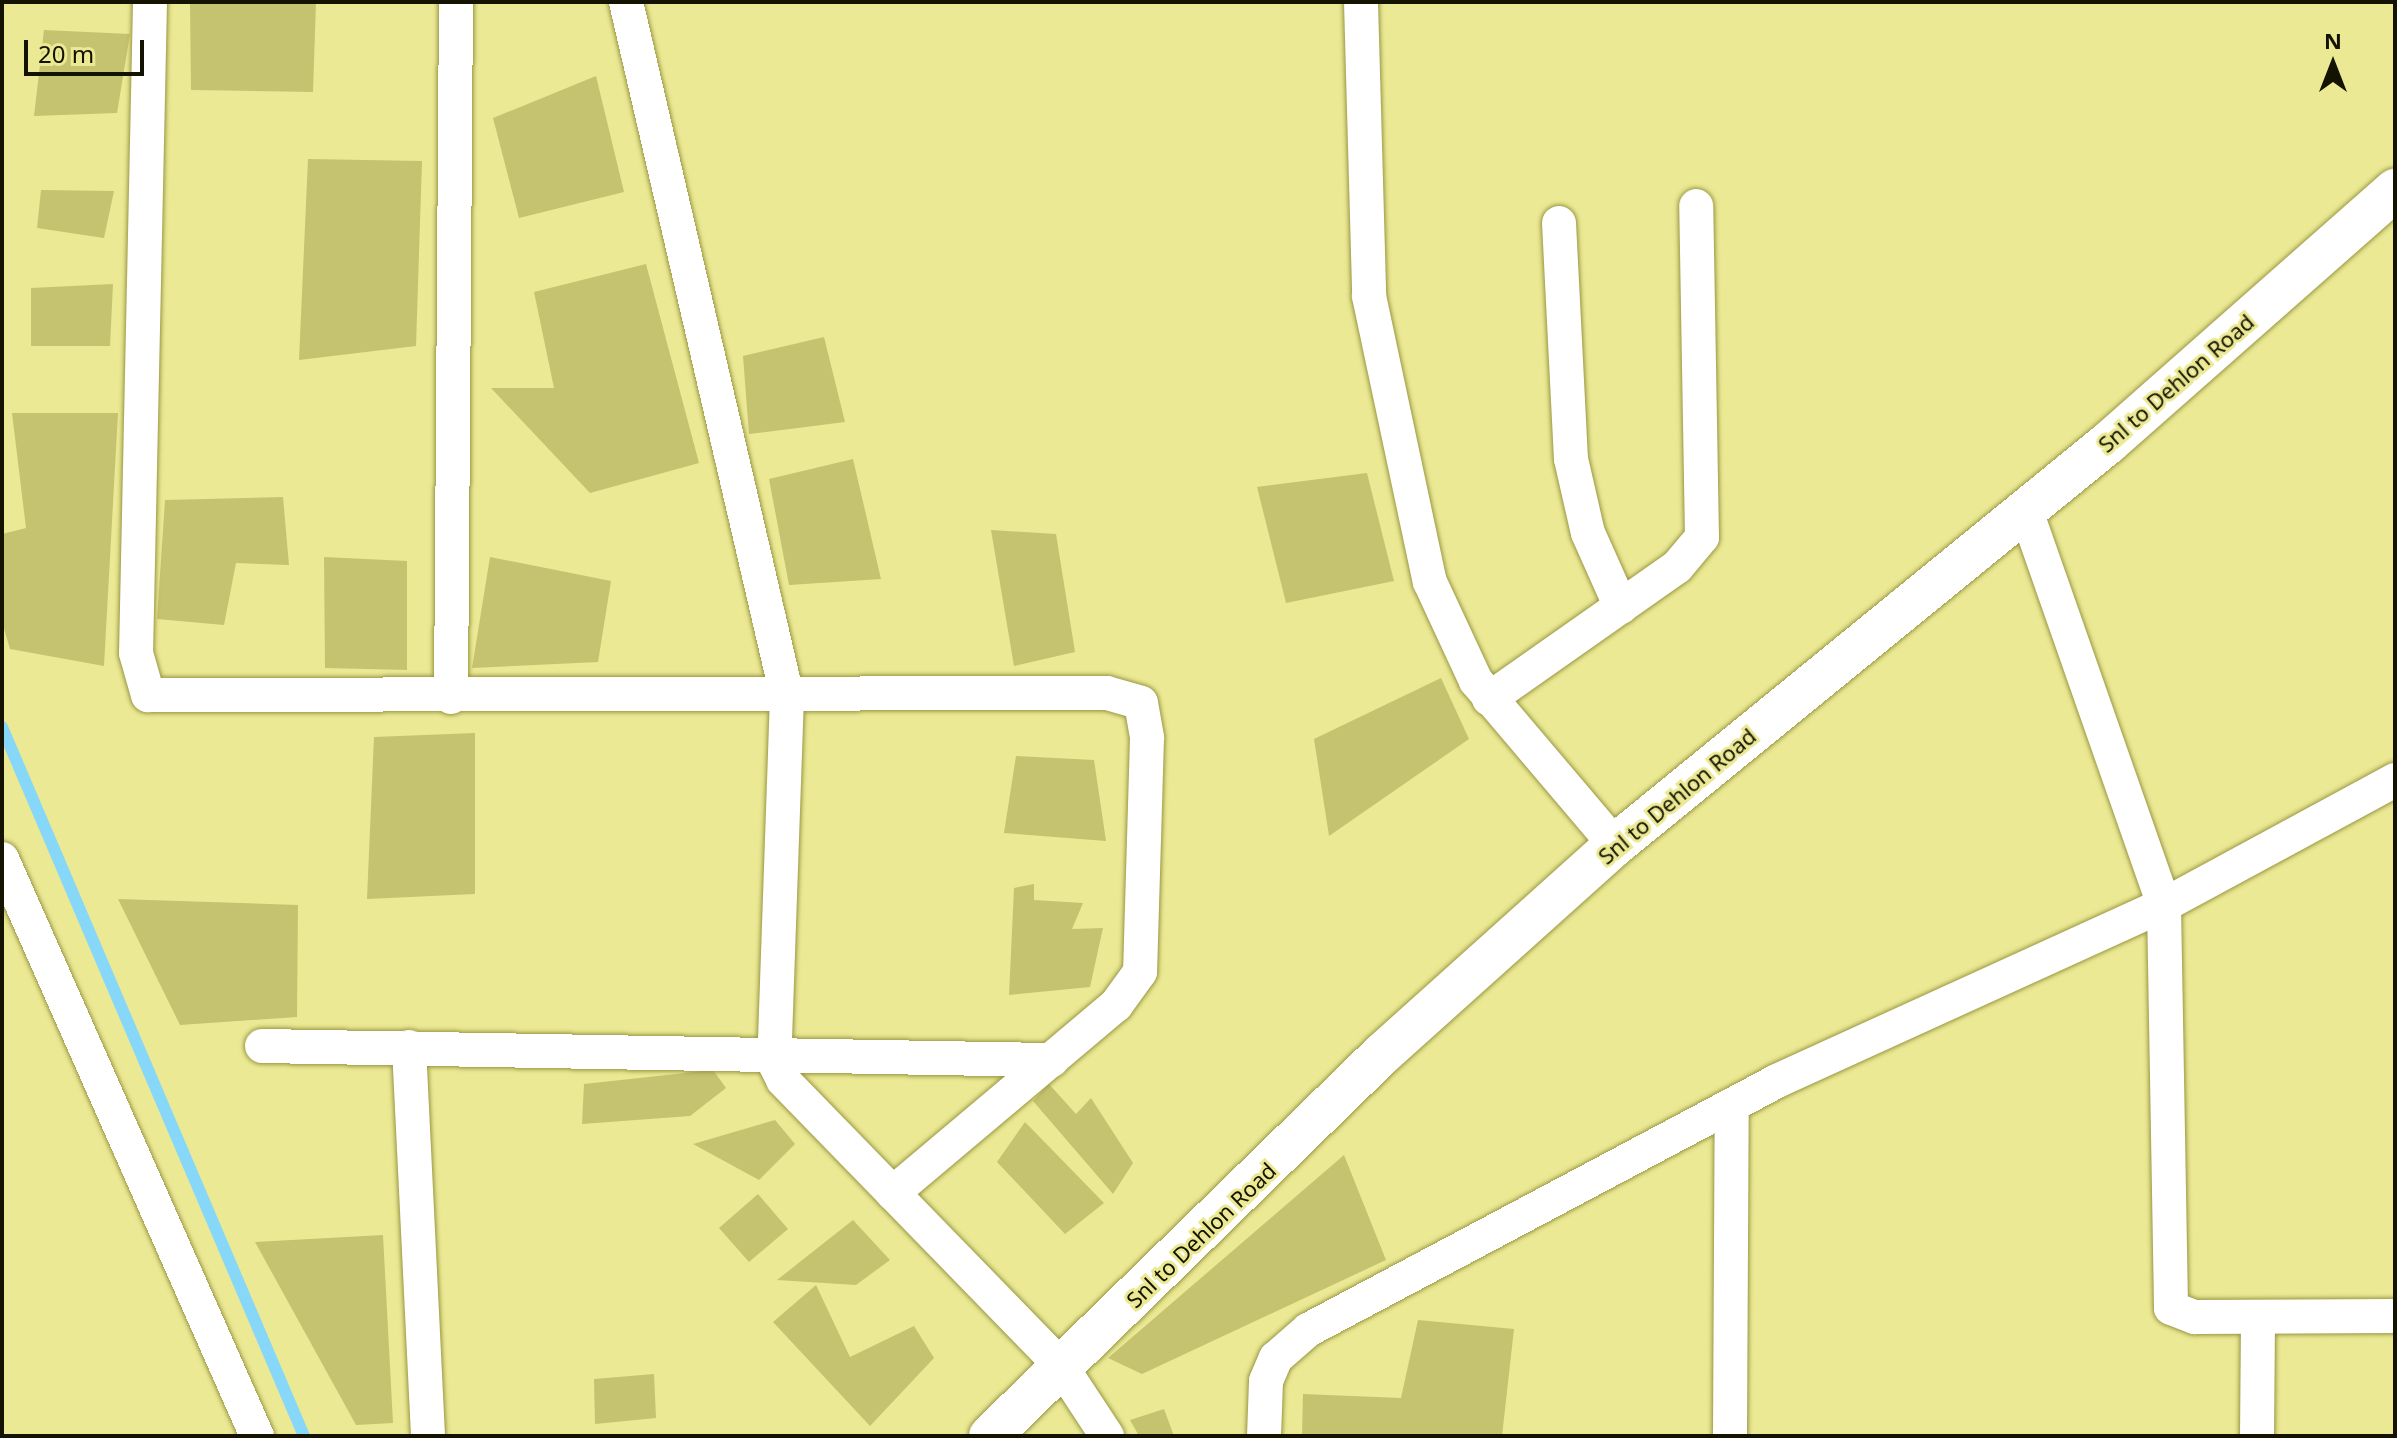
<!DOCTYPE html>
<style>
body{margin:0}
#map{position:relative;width:2397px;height:1438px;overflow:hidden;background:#ebe994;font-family:"Noto Sans",sans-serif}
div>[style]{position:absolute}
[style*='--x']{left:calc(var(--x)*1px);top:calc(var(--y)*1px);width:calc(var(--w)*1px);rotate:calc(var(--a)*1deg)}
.stream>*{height:12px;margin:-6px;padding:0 6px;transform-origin:6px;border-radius:6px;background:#87d7f9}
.building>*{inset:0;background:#c5c36f}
.roads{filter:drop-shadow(0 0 2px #9a9743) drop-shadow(0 0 2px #9a9743)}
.minor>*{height:34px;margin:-17px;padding:0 17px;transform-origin:17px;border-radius:17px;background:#fff}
.tertiary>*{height:42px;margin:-21px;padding:0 21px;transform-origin:21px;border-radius:21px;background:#fff}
span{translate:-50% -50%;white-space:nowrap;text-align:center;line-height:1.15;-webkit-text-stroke:6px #ebe994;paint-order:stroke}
.street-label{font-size:22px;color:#141200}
.frame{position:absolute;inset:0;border:4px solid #141200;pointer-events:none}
.north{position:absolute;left:2293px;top:24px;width:80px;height:80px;-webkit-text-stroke:6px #ebe994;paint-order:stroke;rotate:0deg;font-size:22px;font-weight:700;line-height:32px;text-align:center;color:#141200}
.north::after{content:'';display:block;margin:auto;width:28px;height:36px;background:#141200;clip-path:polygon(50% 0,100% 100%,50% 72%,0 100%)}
.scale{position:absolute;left:24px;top:40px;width:120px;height:36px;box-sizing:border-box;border:4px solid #141200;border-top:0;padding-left:10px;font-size:24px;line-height:28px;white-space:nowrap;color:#141200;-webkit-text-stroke:6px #ebe994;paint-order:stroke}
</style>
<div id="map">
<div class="stream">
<div style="--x:2;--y:727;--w:771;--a:66.93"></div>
</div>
<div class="building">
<div style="clip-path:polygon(190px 2px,316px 2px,313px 92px,191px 90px)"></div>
<div style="clip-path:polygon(44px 30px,130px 34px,117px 113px,34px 116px)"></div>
<div style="clip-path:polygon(596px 76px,624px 192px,519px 218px,493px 118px)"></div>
<div style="clip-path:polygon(308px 159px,422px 161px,416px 346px,299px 360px)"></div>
<div style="clip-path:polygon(41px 190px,114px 191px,104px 238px,37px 228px)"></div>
<div style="clip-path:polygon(646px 264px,699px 463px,590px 493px,491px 388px,554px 388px,534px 292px)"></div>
<div style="clip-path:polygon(113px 284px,110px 346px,31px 346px,31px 288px)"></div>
<div style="clip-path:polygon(824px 337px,845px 422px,749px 434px,743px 356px)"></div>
<div style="clip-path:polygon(12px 413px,118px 413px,104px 666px,10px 649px,2px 622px,2px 534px,26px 528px)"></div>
<div style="clip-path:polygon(853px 459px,881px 579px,789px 585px,769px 479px)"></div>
<div style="clip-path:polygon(1367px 473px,1394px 581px,1286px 603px,1257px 487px)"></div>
<div style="clip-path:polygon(283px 497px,289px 565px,236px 563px,224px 625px,157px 619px,165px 500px)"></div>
<div style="clip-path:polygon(991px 530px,1056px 534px,1075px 652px,1014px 666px)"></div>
<div style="clip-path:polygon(324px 557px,407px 561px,407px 670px,325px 668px)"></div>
<div style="clip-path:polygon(490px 557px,611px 581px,598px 662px,472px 668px)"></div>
<div style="clip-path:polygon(1441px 678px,1469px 739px,1329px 836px,1314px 739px)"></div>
<div style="clip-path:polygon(475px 733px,475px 894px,367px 899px,374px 737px)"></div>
<div style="clip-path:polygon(1016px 756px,1094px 760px,1106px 841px,1004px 833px)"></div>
<div style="clip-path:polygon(1034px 884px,1034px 900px,1083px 903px,1072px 929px,1103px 928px,1090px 987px,1009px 995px,1014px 888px)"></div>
<div style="clip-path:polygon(118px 899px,298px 905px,297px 1017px,180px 1025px)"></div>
<div style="clip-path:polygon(713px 1070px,726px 1088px,690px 1116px,582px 1124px,584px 1084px)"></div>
<div style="clip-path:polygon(1049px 1084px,1076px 1114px,1091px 1098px,1133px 1163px,1113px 1194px,1033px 1101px)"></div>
<div style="clip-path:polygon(775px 1120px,795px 1144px,759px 1180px,693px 1144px)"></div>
<div style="clip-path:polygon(1025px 1122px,1104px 1203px,1065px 1234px,997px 1162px)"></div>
<div style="clip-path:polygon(1344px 1155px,1386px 1260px,1142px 1374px,1108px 1358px)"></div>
<div style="clip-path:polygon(758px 1194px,788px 1229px,749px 1262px,719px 1228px)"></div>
<div style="clip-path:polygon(853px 1220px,890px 1260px,856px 1285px,777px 1280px)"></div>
<div style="clip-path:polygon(383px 1235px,393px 1423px,356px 1425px,255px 1242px)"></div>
<div style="clip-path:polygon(816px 1285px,850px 1357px,914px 1326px,934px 1358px,870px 1426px,773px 1322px)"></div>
<div style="clip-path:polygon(1418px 1320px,1514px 1329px,1502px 1436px,1302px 1436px,1303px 1394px,1401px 1398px)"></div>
<div style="clip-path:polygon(654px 1374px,656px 1418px,595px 1424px,594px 1379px)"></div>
<div style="clip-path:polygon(1164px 1409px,1174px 1436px,1139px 1436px,1130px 1420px)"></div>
</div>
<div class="roads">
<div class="minor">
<div style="--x:150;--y:2;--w:651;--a:91.23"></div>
<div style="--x:136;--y:653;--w:44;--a:74.1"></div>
<div style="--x:148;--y:695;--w:959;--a:-0.12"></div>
<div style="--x:1107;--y:693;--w:35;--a:16"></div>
<div style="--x:1141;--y:703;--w:36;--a:80"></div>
<div style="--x:1147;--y:738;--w:234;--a:91.7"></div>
<div style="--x:1140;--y:972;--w:41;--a:126"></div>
<div style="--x:1116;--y:1005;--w:292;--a:139.9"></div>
<div style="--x:626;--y:2;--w:712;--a:76.94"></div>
<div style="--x:787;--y:696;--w:366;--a:92"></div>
<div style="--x:774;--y:1062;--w:20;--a:63"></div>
<div style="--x:783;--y:1080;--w:399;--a:45.8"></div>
<div style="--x:1061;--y:1366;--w:84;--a:56.7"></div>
<div style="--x:1361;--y:2;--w:294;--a:88.4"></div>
<div style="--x:1369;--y:296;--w:292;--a:78"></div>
<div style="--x:1430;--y:582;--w:109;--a:65.1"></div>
<div style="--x:1476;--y:681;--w:215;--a:49.7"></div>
<div style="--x:1559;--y:223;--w:236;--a:87.1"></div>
<div style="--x:1571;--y:459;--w:76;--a:77.1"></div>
<div style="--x:1588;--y:533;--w:81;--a:66"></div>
<div style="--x:2026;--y:511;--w:417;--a:70.7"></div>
<div style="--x:2164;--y:905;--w:403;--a:89"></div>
<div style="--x:2171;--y:1308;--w:26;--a:21"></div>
<div style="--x:2195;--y:1317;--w:200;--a:-0.3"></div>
<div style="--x:451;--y:697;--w:695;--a:-89.59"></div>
<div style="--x:1489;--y:699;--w:230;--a:-35.1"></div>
<div style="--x:1677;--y:567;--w:39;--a:-50"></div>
<div style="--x:1702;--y:537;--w:331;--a:-91"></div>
<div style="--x:2;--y:859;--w:631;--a:66.16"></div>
<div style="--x:262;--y:1046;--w:790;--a:1.02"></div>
<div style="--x:409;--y:1047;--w:389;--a:87.2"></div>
<div style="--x:1264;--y:1436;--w:55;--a:-87.9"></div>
<div style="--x:1266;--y:1381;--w:25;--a:-67"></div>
<div style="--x:1276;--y:1358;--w:43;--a:-41.2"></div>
<div style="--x:1308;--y:1330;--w:531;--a:-27.96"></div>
<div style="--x:1777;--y:1081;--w:425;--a:-24.5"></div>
<div style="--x:2164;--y:905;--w:263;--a:-28.4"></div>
<div style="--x:1730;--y:1436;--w:331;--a:-89.7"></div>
<div style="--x:2257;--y:1436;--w:119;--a:-89.5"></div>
</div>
<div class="tertiary">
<div style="--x:990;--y:1436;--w:547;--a:-44.26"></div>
<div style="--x:1382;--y:1054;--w:313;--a:-41.9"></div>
<div style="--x:1615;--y:845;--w:636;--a:-39.19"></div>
<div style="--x:2108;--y:443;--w:383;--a:-41.4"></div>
</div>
</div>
<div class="street-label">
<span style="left:2176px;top:383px;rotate:-41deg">Snl to Dehlon Road</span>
<span style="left:1677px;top:796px;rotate:-40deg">Snl to Dehlon Road</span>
<span style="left:1201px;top:1235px;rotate:-44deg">Snl to Dehlon Road</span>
</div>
<div class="frame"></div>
<div class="north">N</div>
<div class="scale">20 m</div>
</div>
